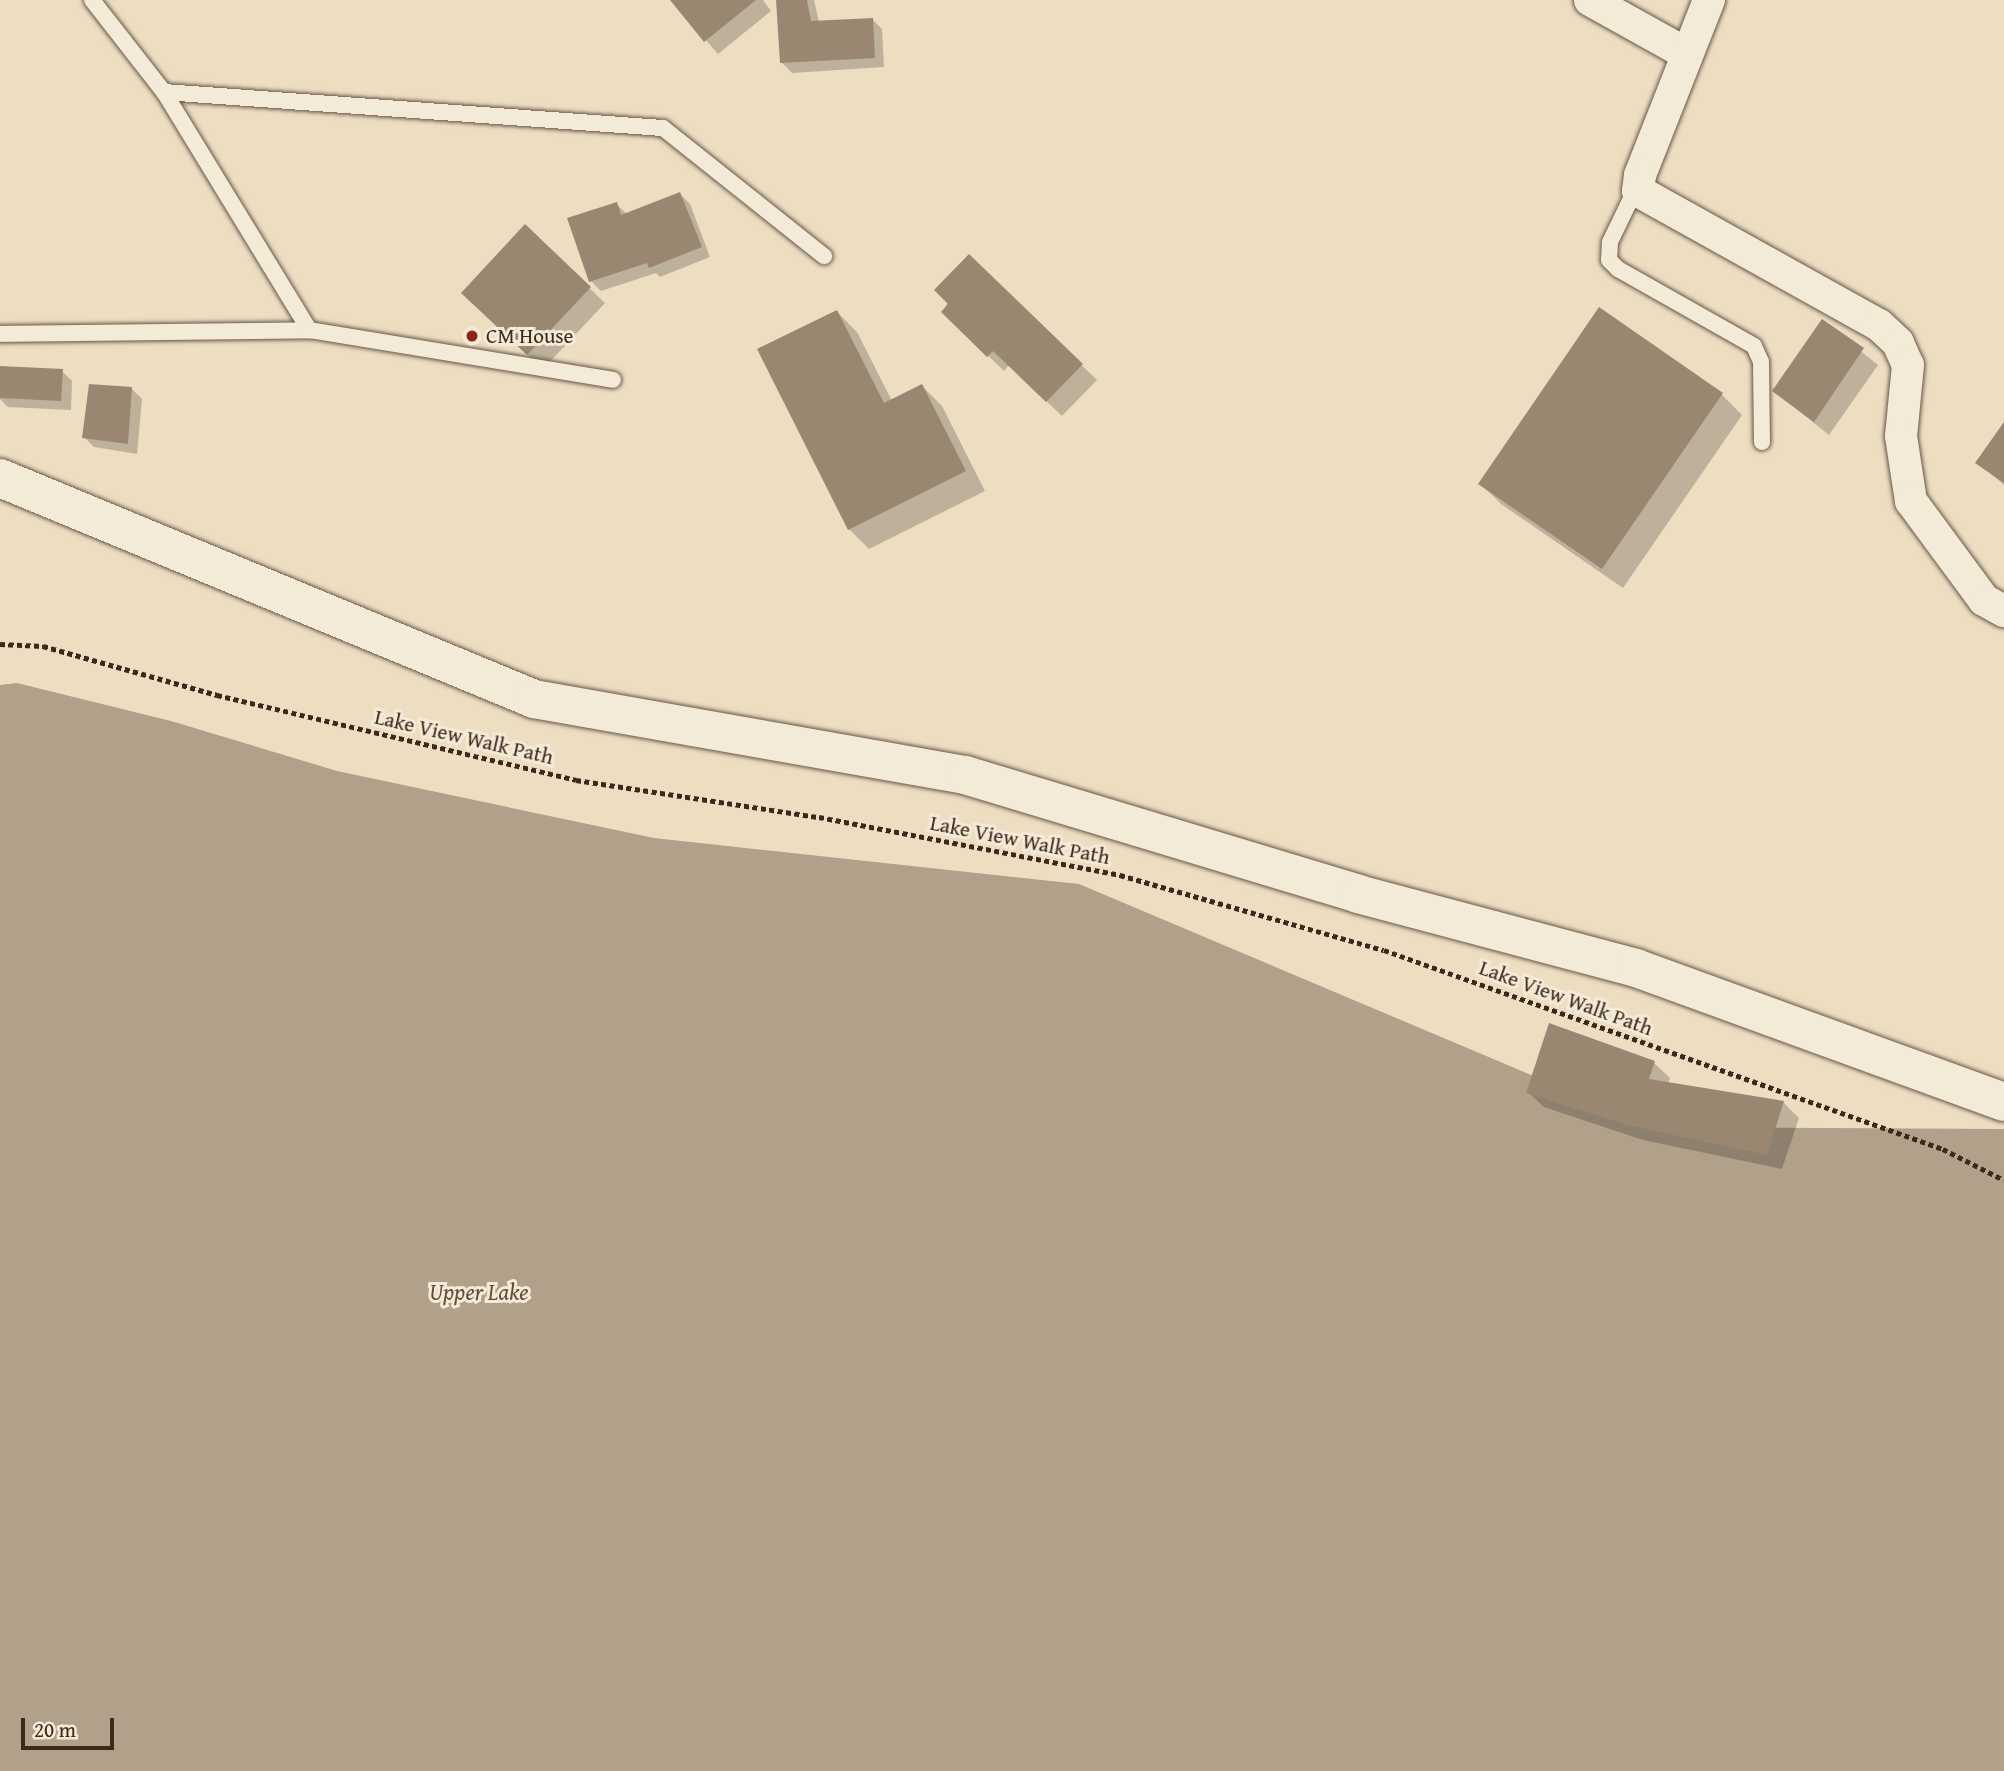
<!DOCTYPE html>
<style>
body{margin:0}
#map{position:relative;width:2004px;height:1771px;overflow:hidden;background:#eddec2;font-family:"Gentium Book Plus",serif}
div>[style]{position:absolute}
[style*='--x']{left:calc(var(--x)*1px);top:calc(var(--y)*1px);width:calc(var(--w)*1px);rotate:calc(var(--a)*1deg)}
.water>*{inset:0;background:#b1a08a}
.shadow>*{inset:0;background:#0003}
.building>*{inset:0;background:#998772}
.path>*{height:4.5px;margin-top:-2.25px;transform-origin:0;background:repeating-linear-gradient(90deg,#3d291c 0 5px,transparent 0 8.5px)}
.roads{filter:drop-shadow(0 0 2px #695646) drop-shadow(0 0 2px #695646)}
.service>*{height:16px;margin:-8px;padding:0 8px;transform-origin:8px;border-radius:8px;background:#f3ead7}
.minor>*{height:32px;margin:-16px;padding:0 16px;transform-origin:16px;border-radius:16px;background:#f3ead7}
.tertiary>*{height:38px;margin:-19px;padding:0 19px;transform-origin:19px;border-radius:19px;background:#f3ead7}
.dots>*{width:19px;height:19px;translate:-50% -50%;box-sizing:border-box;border:4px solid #f3ead7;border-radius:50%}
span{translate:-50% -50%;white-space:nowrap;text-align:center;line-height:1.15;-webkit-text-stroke:6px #f3ead7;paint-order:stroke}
.poi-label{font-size:21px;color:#3d291c}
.left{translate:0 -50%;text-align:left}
.street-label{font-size:21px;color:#3d291c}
.water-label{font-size:23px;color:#604d3d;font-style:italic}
.scale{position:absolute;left:21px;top:1718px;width:93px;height:32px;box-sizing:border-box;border:4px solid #3d291c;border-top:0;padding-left:9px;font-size:21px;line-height:24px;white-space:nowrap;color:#3d291c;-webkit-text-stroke:5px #f3ead7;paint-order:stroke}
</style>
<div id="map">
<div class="water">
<div style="clip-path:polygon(17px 683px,171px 721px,337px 771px,654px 838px,1079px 884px,1543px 1080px,1672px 1127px,2004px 1129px,2004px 1771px,0 1771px,0 685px)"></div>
</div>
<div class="shadow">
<div style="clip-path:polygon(682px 0,763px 0,771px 11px,718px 54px,676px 5px)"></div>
<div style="clip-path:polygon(778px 0,814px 0,819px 22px,872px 19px,882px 29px,884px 67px,792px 73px,782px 63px)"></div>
<div style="clip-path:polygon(680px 194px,690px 204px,710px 257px,660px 277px,656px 273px,601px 291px,591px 281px,570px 219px,616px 204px,627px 214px)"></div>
<div style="clip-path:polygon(525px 227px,605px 303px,543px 369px,478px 308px)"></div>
<div style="clip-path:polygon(969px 257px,1097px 380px,1062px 416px,1009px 365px,1004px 371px,943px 312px)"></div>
<div style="clip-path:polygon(1599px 310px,1722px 395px,1742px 415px,1623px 588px,1501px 504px,1480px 483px)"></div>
<div style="clip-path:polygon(837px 312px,857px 332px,892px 401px,922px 386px,942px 406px,985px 491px,869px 549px,849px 529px)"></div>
<div style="clip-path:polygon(1823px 321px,1878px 365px,1829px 435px,1774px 391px)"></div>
<div style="clip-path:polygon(0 368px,62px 371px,72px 381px,71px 410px,8px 407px,0 399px)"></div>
<div style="clip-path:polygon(132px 389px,142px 399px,137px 454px,94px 447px,84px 437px)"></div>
<div style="clip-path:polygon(2004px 425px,2004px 485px,1978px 463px)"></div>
<div style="clip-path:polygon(1654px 1063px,1670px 1078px,1668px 1084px,1784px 1103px,1799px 1118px,1782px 1169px,1643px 1140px,1544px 1107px,1528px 1092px)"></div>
</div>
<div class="building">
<div style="clip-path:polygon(670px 0,756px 0,704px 42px)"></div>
<div style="clip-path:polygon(776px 0,807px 0,811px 21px,873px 18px,875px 58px,780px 63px)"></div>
<div style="clip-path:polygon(680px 192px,702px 247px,649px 268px,647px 263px,589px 282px,567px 218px,617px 202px,621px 215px)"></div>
<div style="clip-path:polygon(525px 224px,591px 287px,527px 355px,461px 293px)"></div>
<div style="clip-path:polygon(969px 254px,1083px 364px,1046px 402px,993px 351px,987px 357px,941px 312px,948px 304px,934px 290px)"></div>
<div style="clip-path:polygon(1599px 307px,1723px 393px,1602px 569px,1478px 484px)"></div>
<div style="clip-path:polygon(837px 310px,884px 403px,922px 384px,966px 471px,848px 530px,757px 349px)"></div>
<div style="clip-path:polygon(1822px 319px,1864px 348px,1814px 422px,1772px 391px)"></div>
<div style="clip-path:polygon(0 366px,63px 369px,61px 401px,0 398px)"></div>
<div style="clip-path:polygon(89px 384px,132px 387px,128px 444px,82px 438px)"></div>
<div style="clip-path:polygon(2004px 422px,2004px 483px,1975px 463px)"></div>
<div style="clip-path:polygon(1549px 1023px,1655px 1061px,1649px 1079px,1784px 1101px,1767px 1155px,1627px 1125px,1526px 1093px)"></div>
</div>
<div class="path">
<div style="--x:0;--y:644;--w:43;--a:2.7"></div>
<div style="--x:43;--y:646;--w:181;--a:15.7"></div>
<div style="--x:217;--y:695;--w:369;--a:13.3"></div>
<div style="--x:576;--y:780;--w:246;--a:8.7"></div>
<div style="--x:819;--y:817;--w:307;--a:10.9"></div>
<div style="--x:1120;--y:875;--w:274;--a:15.9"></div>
<div style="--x:1384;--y:950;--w:593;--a:19.6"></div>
<div style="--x:1943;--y:1149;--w:68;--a:26.9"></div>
</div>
<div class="roads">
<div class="service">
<div style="--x:92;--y:0;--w:117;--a:52"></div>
<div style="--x:164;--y:92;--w:279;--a:58.6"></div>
<div style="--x:164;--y:92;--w:500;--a:4.13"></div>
<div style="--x:663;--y:128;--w:206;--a:38.5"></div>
<div style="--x:1638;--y:184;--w:64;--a:115.8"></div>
<div style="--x:1610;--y:242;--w:18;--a:93"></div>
<div style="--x:1609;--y:260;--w:13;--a:45"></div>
<div style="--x:1618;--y:269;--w:156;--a:29.5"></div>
<div style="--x:1754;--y:346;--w:17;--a:66"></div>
<div style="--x:1761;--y:362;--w:80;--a:89.3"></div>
<div style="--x:0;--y:334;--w:309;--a:-0.7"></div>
<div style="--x:309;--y:330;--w:308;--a:9.3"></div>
</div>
<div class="minor">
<div style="--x:1590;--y:0;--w:111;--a:29.1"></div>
<div style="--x:1709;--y:0;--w:188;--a:111.5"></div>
<div style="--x:1640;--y:175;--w:16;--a:97"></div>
<div style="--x:1638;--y:191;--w:276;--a:29.1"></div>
<div style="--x:1879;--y:325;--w:26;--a:43"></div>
<div style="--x:1898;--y:343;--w:24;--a:66"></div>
<div style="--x:1908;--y:365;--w:71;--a:95.6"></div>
<div style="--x:1901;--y:436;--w:66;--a:81.3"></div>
<div style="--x:1911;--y:501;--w:123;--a:53.6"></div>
<div style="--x:1984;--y:600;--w:23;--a:29"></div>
</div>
<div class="tertiary">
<div style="--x:0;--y:478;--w:578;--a:22.48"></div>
<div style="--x:534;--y:699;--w:438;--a:10"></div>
<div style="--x:965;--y:775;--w:411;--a:16.8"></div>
<div style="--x:1358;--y:894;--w:288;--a:14.9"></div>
<div style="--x:1636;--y:968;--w:392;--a:20"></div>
</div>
</div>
<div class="dots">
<div style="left:472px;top:336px;background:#8f2418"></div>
</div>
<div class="poi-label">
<span class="left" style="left:486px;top:336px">CM House</span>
</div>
<div class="street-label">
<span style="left:464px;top:737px;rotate:13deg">Lake View Walk Path</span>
<span style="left:1020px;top:840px;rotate:11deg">Lake View Walk Path</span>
<span style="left:1566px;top:998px;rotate:20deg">Lake View Walk Path</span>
</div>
<div class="water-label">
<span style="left:479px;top:1292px">Upper Lake</span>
</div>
<div class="scale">20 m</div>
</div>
